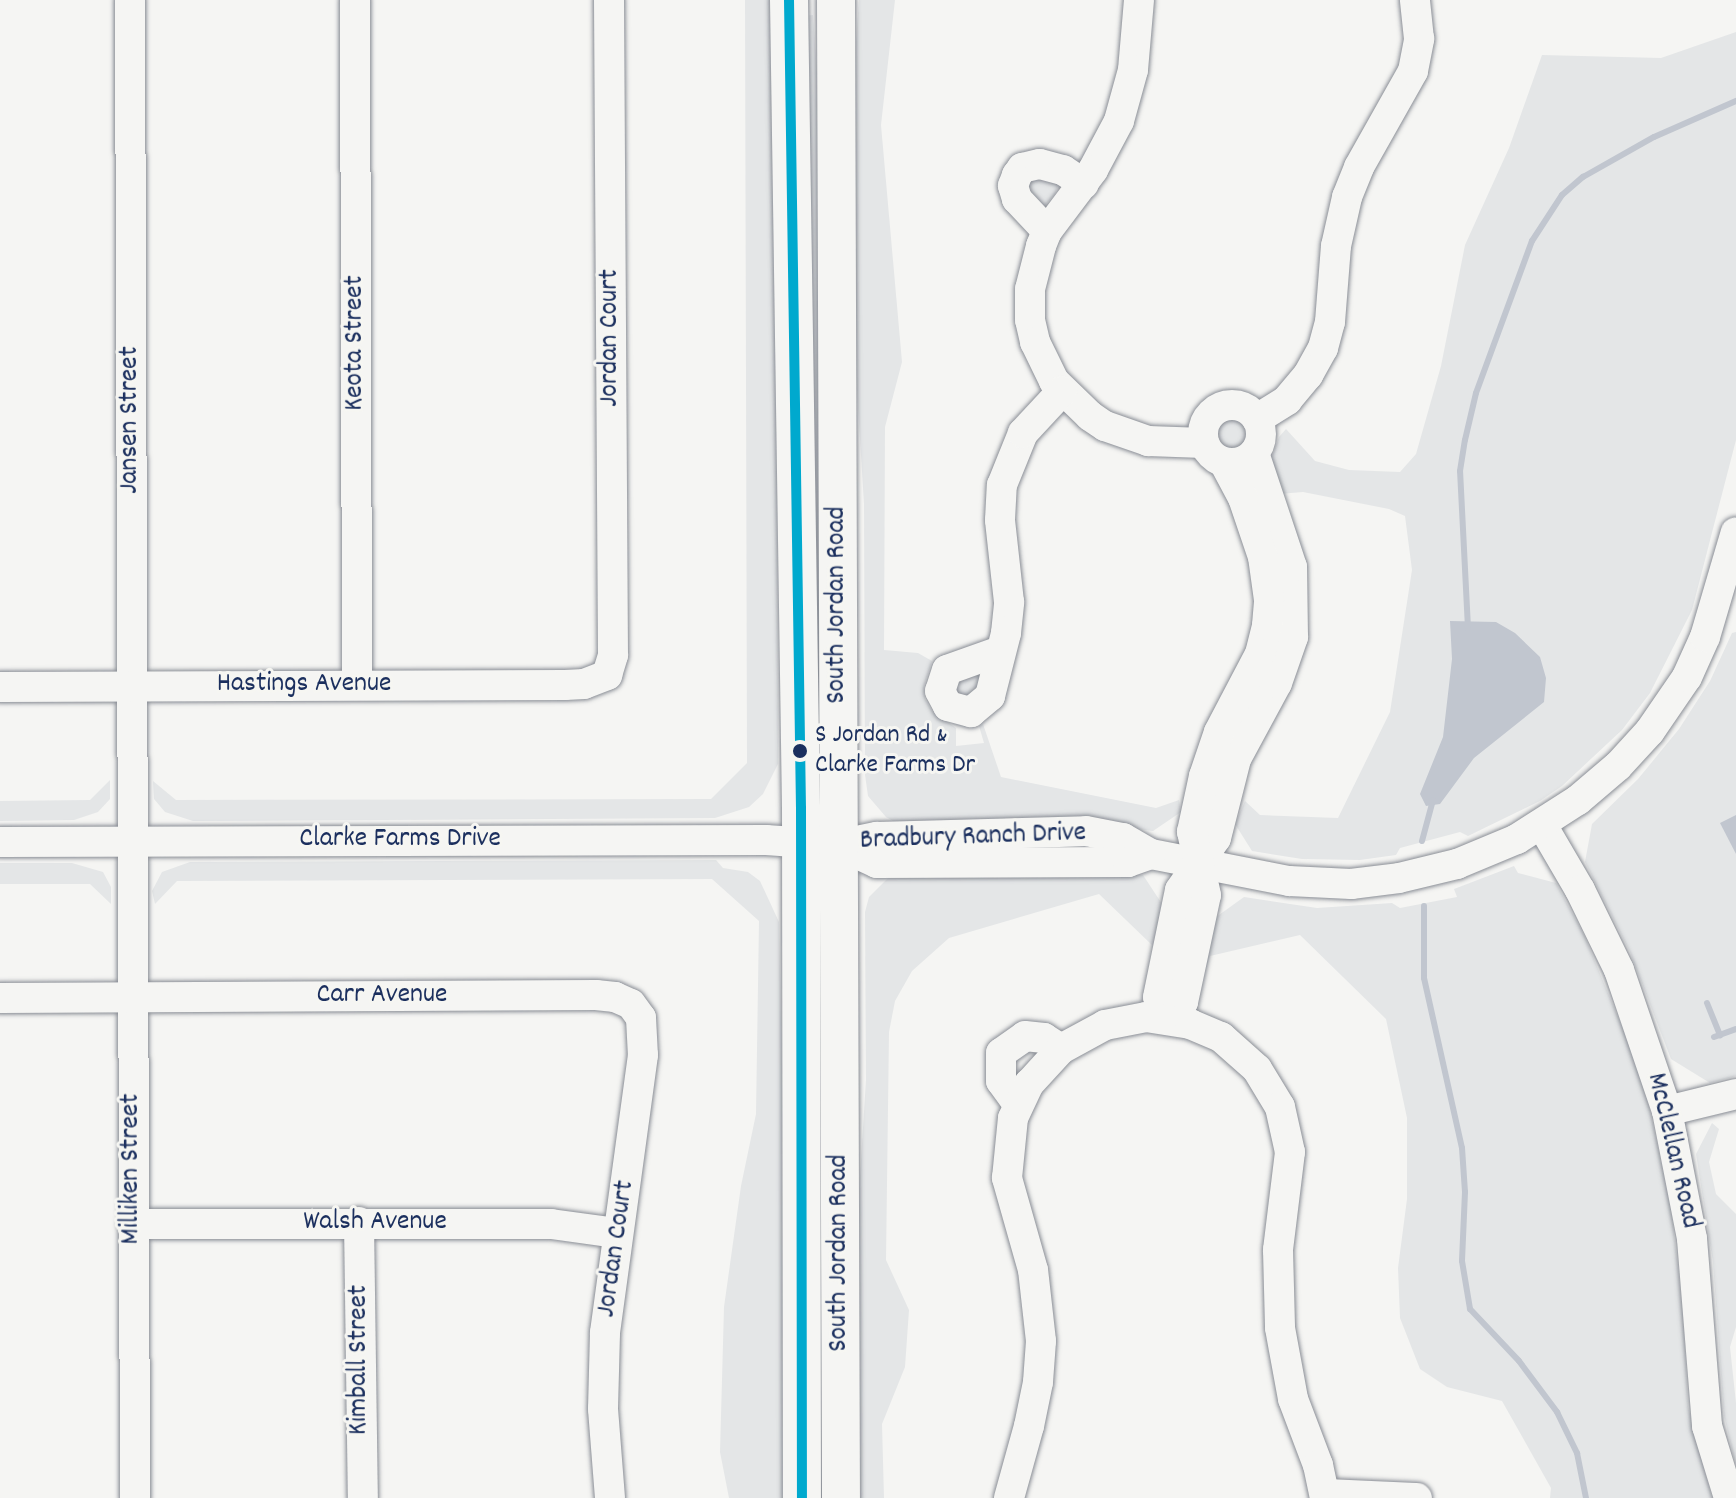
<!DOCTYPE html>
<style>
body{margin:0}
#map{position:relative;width:1736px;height:1498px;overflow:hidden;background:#f5f5f3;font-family:Dekko,sans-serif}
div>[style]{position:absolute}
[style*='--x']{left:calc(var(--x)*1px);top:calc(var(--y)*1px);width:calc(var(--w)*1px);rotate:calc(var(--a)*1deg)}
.green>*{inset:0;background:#e4e6e7}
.round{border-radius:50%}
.water>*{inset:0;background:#c1c6cf}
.stream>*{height:6px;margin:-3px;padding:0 3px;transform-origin:3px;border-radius:3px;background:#c1c6cf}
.roads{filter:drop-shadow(0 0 2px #898d95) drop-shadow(0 0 2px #898d95)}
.minor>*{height:30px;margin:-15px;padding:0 15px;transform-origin:15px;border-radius:15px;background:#f5f5f3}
.minor>.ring{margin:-15px;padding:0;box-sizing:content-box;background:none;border:30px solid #f5f5f3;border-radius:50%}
.major>*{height:38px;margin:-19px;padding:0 19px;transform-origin:19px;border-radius:19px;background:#f5f5f3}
.bus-1>*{height:10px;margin:-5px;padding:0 5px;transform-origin:5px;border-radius:5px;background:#00a9ce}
.dots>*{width:22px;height:22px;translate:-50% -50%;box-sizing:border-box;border:4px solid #f6f6f2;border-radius:50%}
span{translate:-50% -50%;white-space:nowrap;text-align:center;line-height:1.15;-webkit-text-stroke:6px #f6f6f2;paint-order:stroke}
.bus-label{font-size:26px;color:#1b2f5e}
.left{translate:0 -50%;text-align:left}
.street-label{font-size:28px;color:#1b2f5e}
</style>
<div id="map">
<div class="green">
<div style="clip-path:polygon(745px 0,776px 0,778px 764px,763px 794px,749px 807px,715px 818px,193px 821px,165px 812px,154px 799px,153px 781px,176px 800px,711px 799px,747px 763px)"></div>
<div style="clip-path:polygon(859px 0,895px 0,881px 125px,902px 362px,885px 427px,884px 650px,918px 653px,932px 661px,924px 686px,925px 699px,932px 711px,956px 728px,956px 746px,984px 743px,979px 726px,983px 724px,1001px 777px,1156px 808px,1179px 800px,1181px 812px,1153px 831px,1122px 827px,895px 822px,886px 817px,868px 796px,865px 775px,864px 504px,851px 293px,853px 83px)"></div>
<div style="clip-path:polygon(813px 15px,823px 165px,825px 657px,813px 501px,804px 16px)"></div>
<div style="clip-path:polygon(1736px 32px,1736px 440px,1692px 610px,1650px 693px,1622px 730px,1562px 786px,1540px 801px,1468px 836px,1460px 832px,1400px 848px,1396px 855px,1360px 860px,1302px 859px,1252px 851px,1235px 824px,1245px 801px,1260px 815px,1338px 818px,1390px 712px,1412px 570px,1405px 516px,1389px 509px,1303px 492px,1279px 494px,1268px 458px,1272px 457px,1279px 437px,1286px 429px,1315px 461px,1349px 470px,1400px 472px,1416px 454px,1441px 366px,1465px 245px,1509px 148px,1542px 55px,1661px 58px)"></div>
<div style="clip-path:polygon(1031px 175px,1059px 182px,1055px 194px,1045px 205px,1034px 205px,1026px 178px)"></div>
<div class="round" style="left:1212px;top:414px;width:42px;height:42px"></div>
<div style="clip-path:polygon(1736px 632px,1736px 1076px,1710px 1083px,1671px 1059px,1630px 952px,1585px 862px,1592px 824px,1638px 779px,1679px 729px,1710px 681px,1732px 633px)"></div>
<div style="clip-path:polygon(984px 667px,980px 692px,956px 699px,953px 680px)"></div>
<div style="clip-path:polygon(110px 780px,110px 799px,98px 812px,74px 820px,0 821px,0 801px,90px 800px)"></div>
<div style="clip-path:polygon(716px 860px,723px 868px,748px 872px,760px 881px,779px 922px,791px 1498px,729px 1498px,720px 1452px,724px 1307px,741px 1186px,756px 1114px,759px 921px,712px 879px,177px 881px,155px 904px,152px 891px,162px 872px,190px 862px)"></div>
<div style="clip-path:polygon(0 863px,72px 863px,103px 872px,111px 887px,111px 904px,90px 884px,0 884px)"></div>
<div style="clip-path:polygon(1514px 866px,1518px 873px,1556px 883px,1584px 935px,1632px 1051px,1649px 1106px,1671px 1209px,1683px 1311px,1688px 1407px,1712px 1498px,1550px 1498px,1551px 1488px,1502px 1401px,1447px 1387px,1420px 1369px,1400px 1318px,1398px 1268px,1407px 1199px,1407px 1118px,1386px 1019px,1300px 935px,1210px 956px,1201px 984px,1212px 920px,1244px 897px,1317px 908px,1392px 903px,1400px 908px,1457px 897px,1454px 889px)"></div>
<div style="clip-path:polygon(1077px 870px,1143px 875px,1166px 910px,1153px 946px,1099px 894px,949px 938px,912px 971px,895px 1001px,889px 1032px,886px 1260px,909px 1310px,905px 1367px,882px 1424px,884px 1498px,856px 1498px,855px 1256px,866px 1080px,865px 912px,869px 897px,889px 877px)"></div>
<div style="clip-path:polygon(1712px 1123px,1719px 1129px,1709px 1162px,1716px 1194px,1736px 1214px,1736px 1327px,1730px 1347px,1736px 1403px,1736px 1466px,1724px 1416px,1713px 1262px,1696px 1154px)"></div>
</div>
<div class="water">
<div style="clip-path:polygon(1450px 621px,1496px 622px,1515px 633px,1540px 657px,1546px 678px,1544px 702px,1474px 758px,1440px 804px,1426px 806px,1420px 794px,1443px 737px,1452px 659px)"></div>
<div style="clip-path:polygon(1736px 815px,1736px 854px,1720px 823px)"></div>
</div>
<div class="stream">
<div style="--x:1468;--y:628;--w:157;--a:-92.9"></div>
<div style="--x:1460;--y:471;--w:31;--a:-81"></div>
<div style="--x:1465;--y:440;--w:48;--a:-76.8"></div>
<div style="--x:1476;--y:393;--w:162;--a:-69.8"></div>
<div style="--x:1532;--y:241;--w:55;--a:-56.9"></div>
<div style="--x:1562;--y:195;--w:28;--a:-41"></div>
<div style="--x:1583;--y:177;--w:81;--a:-29.4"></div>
<div style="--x:1654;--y:137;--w:90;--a:-23.7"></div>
<div style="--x:1422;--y:841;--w:42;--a:-75"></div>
<div style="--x:1424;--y:906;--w:72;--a:90"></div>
<div style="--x:1424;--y:978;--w:174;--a:77.4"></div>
<div style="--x:1462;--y:1148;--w:44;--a:86.1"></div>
<div style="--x:1465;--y:1192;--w:69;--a:92.5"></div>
<div style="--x:1462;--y:1261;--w:49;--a:80.5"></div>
<div style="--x:1470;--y:1309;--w:71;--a:46.7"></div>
<div style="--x:1519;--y:1361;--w:64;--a:53.3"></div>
<div style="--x:1557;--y:1412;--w:46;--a:64"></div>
<div style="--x:1577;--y:1453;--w:46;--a:78.7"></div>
<div style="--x:1707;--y:1003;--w:35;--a:68"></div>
<div style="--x:1714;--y:1037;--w:23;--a:-20"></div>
</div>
<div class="roads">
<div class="minor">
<div style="--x:130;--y:0;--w:1498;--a:89.81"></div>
<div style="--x:355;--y:0;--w:685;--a:89.83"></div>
<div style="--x:1139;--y:0;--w:70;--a:94.9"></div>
<div style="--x:1133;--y:70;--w:53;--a:105.4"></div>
<div style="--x:1119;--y:121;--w:55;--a:118"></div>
<div style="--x:1093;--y:170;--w:76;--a:127"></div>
<div style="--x:1047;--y:231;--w:16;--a:112"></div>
<div style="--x:1041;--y:246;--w:44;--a:104.3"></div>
<div style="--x:1030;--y:289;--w:31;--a:90"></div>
<div style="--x:1030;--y:320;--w:23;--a:77"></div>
<div style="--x:1035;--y:342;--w:43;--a:64"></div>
<div style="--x:1054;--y:381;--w:50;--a:44.2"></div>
<div style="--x:1090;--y:416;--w:18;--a:34"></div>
<div style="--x:1105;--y:426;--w:46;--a:19.2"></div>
<div style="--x:1148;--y:441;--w:56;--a:2"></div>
<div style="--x:1047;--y:231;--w:44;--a:-133.2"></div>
<div style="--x:1017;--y:199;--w:14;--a:-107"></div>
<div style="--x:1013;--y:186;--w:12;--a:-70"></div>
<div style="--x:1017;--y:175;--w:9;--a:-54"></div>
<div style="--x:1022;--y:168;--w:18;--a:-13"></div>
<div style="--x:1040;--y:164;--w:24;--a:15"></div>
<div style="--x:1063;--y:170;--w:25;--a:34"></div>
<div class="ring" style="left:1203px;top:405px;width:28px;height:28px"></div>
<div style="--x:1257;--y:419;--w:36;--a:-32"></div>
<div style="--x:1287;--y:400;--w:33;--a:-50"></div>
<div style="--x:1308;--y:375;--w:31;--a:-61"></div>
<div style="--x:1323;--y:348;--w:27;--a:-75"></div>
<div style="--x:1330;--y:322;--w:76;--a:-85.5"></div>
<div style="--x:1336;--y:246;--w:50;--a:-77.3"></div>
<div style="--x:1347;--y:197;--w:32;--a:-68"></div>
<div style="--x:1359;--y:167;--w:110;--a:-60.6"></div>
<div style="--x:1413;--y:71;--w:33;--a:-79"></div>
<div style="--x:1419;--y:39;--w:39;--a:-96"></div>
<div style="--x:1000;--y:651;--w:56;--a:160.3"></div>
<div style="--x:947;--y:670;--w:22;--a:108"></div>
<div style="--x:940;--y:691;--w:17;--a:62"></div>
<div style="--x:948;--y:706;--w:24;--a:15"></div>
<div style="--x:971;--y:712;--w:25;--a:-40"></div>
<div style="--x:990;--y:696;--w:65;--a:-75.7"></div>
<div style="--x:1006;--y:633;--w:31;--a:-84"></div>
<div style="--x:1009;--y:602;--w:82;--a:-96.3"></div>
<div style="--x:1000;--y:520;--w:35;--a:-87"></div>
<div style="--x:1002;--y:485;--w:56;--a:-68"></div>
<div style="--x:1023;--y:433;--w:57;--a:-47.1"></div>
<div style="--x:0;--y:687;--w:565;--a:-0.2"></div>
<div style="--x:565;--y:685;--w:19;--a:-3"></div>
<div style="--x:584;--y:684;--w:25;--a:-21"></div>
<div style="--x:607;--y:675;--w:21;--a:-73"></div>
<div style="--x:613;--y:655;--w:655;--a:-90.35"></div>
<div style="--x:1542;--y:825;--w:75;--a:59.7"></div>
<div style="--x:1580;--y:890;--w:89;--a:64"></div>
<div style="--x:1619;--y:970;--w:149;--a:71.2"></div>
<div style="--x:1667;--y:1111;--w:130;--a:78.9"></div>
<div style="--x:1692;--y:1239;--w:188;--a:85.4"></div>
<div style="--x:1707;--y:1426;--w:75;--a:73"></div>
<div style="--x:0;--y:842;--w:766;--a:-0.15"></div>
<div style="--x:766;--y:840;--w:72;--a:4"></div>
<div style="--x:838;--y:845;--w:40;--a:-12"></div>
<div style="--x:877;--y:837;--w:209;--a:-1.6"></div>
<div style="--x:1086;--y:831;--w:38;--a:11"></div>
<div style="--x:1123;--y:838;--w:32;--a:30"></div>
<div style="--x:1151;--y:854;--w:141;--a:11.1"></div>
<div style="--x:1289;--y:881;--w:62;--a:2.8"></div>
<div style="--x:1351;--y:884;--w:48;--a:-7.1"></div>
<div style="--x:1399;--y:878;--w:60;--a:-13.6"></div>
<div style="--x:1457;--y:864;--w:65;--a:-22.6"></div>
<div style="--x:1517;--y:839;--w:72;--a:-32.6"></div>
<div style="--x:1578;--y:800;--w:52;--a:-40.4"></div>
<div style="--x:1618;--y:766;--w:47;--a:-47.6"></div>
<div style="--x:1650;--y:731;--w:65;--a:-55.6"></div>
<div style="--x:1687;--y:677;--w:44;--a:-65.8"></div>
<div style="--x:1705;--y:637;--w:109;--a:-73.6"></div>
<div style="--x:838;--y:845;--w:43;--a:24.8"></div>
<div style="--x:877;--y:863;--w:251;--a:-0.2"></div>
<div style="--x:1128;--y:862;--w:24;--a:-19"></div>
<div style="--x:0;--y:998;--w:596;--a:-0.29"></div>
<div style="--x:596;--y:995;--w:19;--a:6"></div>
<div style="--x:615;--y:997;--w:17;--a:24"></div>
<div style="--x:631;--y:1004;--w:17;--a:54"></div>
<div style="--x:641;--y:1018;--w:37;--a:87"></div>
<div style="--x:643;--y:1055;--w:281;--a:97.8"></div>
<div style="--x:605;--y:1333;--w:76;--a:91.5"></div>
<div style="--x:603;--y:1409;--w:89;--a:85.5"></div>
<div style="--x:1168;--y:1019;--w:24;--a:-114"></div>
<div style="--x:1158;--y:997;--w:109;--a:-78.4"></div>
<div style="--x:1180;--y:890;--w:63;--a:-55.3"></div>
<div style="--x:1216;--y:838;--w:81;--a:-75.8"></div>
<div style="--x:1236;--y:759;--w:86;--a:-61.7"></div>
<div style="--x:1277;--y:683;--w:49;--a:-70.8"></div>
<div style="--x:1293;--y:637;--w:70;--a:-90.8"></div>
<div style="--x:1292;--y:567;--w:120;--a:-108.4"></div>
<div style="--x:1168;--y:1019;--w:23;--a:-49"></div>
<div style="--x:1183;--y:1002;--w:109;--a:-77.9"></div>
<div style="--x:1206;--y:895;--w:65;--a:-102.5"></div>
<div style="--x:1192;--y:832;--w:57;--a:-77.9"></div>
<div style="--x:1204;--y:776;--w:46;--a:-71.2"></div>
<div style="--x:1219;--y:732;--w:88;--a:-62.3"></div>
<div style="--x:1260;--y:654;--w:30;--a:-76"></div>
<div style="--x:1267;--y:625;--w:25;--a:-85"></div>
<div style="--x:1269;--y:600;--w:43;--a:-97.9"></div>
<div style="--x:1263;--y:557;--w:62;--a:-108.7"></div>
<div style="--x:1243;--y:498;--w:40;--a:-118"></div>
<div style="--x:1017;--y:1103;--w:27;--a:-126"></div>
<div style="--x:1001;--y:1081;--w:28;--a:-90"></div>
<div style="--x:1001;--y:1053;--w:29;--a:-35"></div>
<div style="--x:1025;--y:1036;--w:19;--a:6"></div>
<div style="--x:1044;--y:1038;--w:20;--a:33"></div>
<div style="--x:1667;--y:1111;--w:71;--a:-13.8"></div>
<div style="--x:359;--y:1222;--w:276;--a:89.2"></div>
<div style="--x:133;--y:1224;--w:418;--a:0"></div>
<div style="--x:551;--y:1224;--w:67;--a:7.8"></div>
<div style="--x:1325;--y:1494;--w:92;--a:2.5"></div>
<div style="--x:1009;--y:1498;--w:75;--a:-74.5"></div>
<div style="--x:1029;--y:1426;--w:45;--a:-78.4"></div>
<div style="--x:1038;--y:1382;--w:41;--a:-85.8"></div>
<div style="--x:1041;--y:1341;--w:71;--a:-96.4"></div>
<div style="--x:1033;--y:1270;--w:96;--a:-105.8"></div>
<div style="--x:1007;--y:1178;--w:60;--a:-84.3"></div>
<div style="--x:1013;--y:1118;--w:38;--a:-65"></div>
<div style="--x:1029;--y:1084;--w:47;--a:-47.6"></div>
<div style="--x:1061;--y:1049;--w:50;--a:-28.6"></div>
<div style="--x:1105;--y:1025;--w:42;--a:-11"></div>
<div style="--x:1146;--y:1017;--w:45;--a:9"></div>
<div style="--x:1190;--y:1024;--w:34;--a:23"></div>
<div style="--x:1221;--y:1037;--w:48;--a:41.6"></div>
<div style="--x:1257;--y:1069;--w:44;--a:58.8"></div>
<div style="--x:1280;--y:1107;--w:46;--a:77.5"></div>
<div style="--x:1290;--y:1152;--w:99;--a:97"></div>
<div style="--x:1278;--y:1250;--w:78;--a:88.5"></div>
<div style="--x:1280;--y:1328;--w:72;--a:79.6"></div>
<div style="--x:1293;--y:1399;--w:71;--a:69.3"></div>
<div style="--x:1318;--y:1465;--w:34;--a:78"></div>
</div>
<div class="major">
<div style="--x:789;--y:0;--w:808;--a:89.15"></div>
<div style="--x:801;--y:808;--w:690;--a:89.92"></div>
<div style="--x:836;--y:0;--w:1498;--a:89.81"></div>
</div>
</div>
<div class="bus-1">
<div style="--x:789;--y:0;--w:808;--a:89.15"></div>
<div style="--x:801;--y:808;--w:690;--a:89.92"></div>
</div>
<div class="dots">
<div style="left:800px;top:751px;background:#1b2f5e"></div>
</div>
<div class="bus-label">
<span class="left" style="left:815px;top:751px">S Jordan Rd &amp;<br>Clarke Farms Dr</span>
</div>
<div class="street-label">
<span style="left:611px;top:338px;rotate:-90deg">Jordan Court</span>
<span style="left:356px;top:343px;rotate:-90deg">Keota Street</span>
<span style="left:131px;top:420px;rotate:-90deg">Jansen Street</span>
<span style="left:838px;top:605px;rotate:-90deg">South Jordan Road</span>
<span style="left:304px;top:685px">Hastings Avenue</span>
<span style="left:973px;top:838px;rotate:-2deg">Bradbury Ranch Drive</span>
<span style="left:400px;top:840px">Clarke Farms Drive</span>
<span style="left:382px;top:996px">Carr Avenue</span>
<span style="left:1672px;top:1151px;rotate:77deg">McClellan Road</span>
<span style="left:132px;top:1169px;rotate:-90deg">Milliken Street</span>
<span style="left:375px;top:1223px">Walsh Avenue</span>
<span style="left:617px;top:1249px;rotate:-82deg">Jordan Court</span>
<span style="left:840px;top:1253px;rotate:-90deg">South Jordan Road</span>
<span style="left:360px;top:1360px;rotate:-90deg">Kimball Street</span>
</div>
</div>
